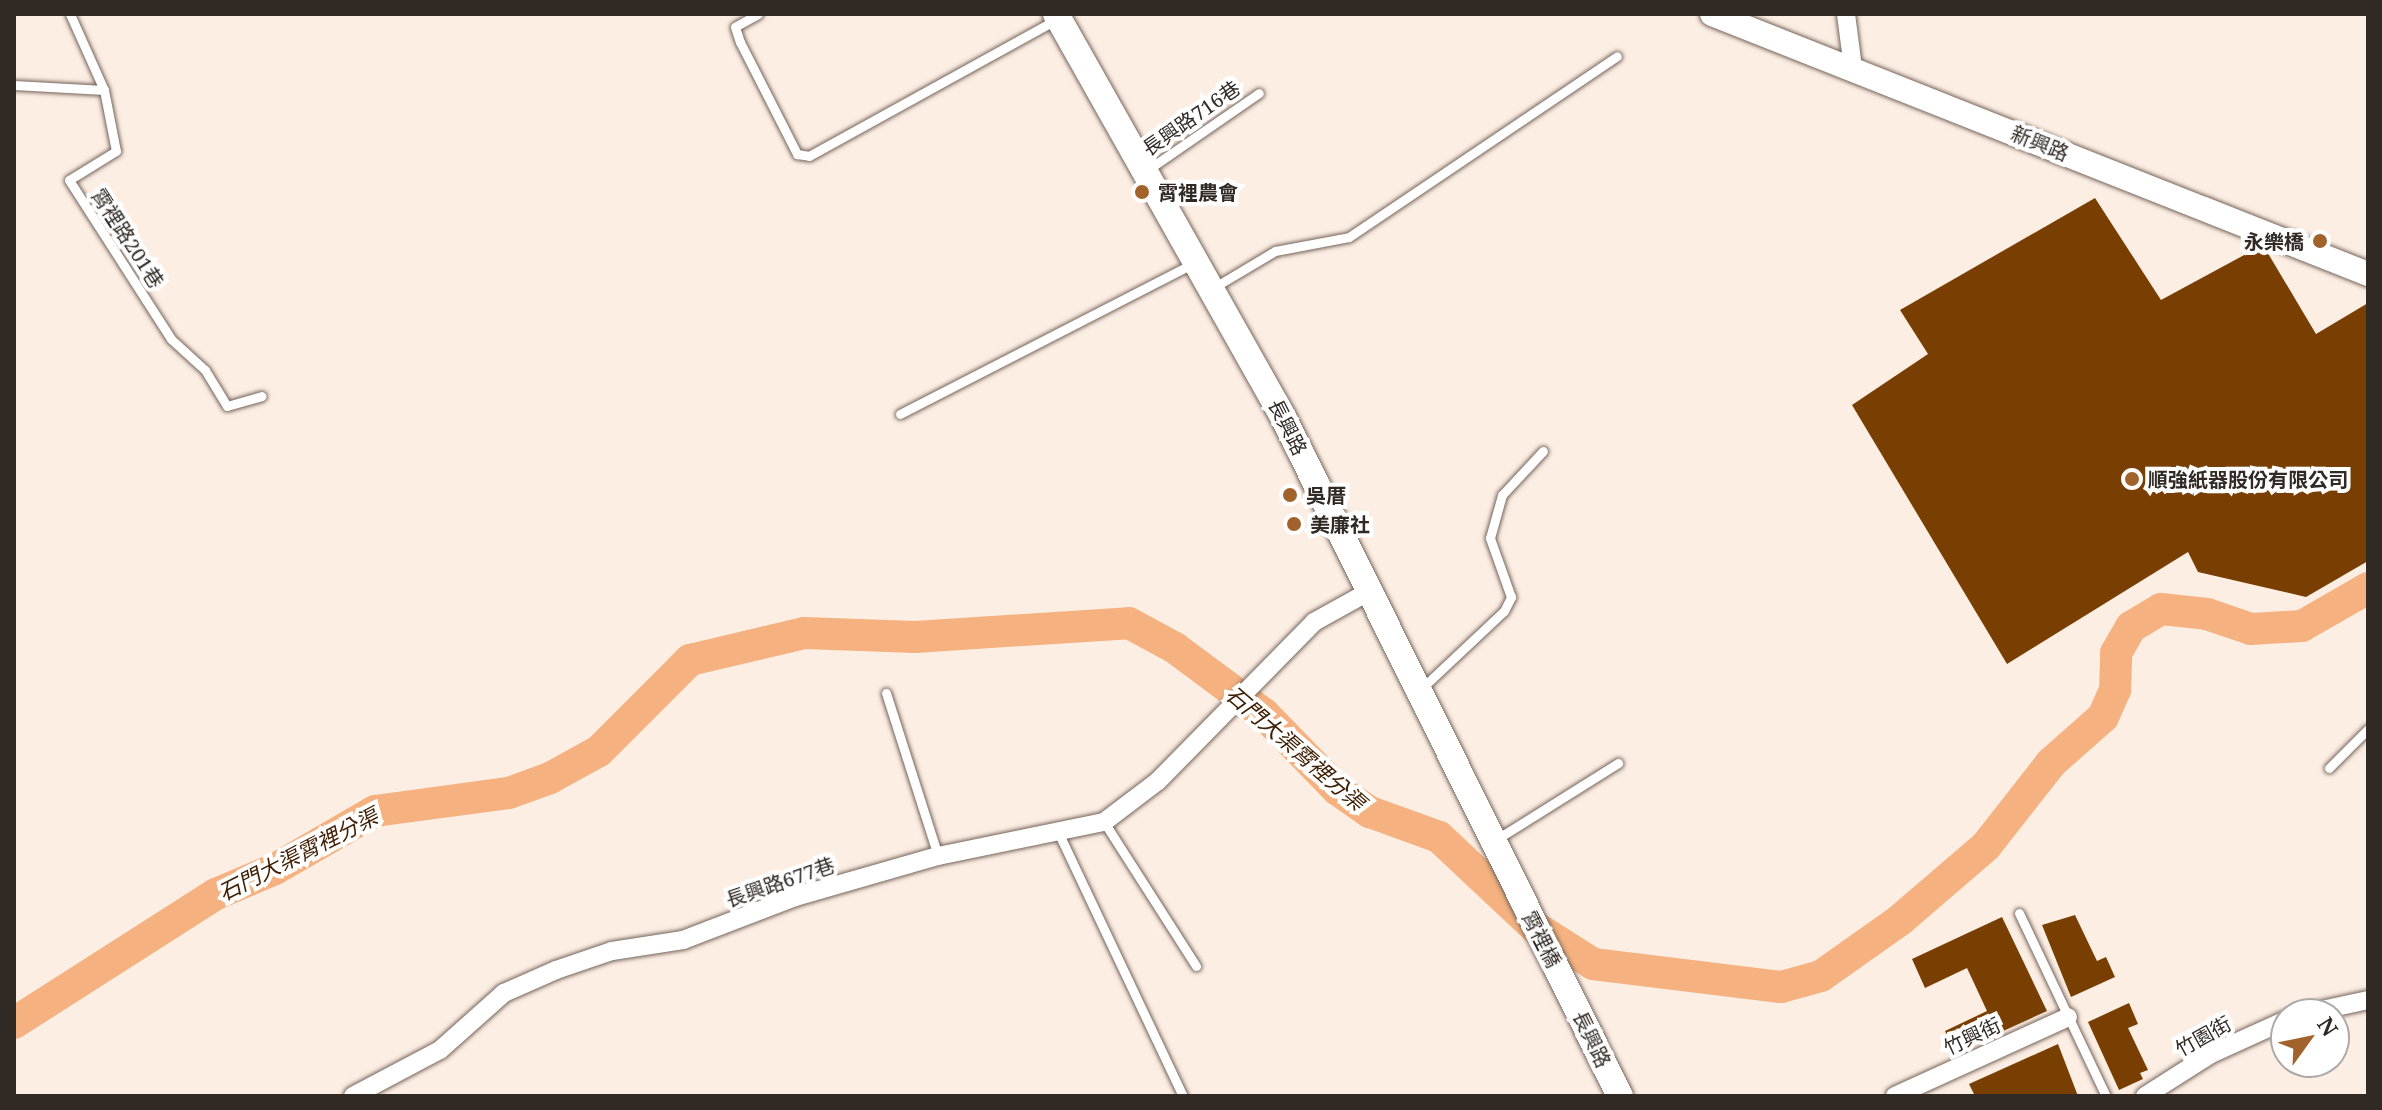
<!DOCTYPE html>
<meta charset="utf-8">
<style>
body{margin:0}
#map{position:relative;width:2382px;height:1110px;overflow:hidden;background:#fdeee4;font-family:"Noto Serif","Noto Sans TC",serif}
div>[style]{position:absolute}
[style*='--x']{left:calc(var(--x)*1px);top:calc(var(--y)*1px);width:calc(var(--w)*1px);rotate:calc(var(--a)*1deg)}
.river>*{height:32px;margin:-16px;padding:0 16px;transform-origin:16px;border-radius:16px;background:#f5b280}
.building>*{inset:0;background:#783e02}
.roads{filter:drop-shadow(0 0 2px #746459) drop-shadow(0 0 2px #746459)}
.service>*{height:9px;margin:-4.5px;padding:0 4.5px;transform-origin:4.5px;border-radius:4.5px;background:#fff}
.minor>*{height:18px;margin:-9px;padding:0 9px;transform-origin:9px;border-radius:9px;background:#fff}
.tertiary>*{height:24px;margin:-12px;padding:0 12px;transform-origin:12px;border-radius:12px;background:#fff}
.secondary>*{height:26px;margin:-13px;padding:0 13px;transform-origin:13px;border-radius:13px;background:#fff}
.dots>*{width:22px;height:22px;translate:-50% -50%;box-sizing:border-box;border:4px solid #fff;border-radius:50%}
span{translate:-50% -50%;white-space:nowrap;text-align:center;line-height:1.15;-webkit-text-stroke:8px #fff;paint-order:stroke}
.street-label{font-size:20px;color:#302924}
.poi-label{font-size:20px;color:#302924;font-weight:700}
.left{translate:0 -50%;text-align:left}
.right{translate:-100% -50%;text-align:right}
.water-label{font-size:22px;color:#402004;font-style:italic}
.frame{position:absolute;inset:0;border:16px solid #302924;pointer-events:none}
.north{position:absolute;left:2270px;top:998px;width:80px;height:80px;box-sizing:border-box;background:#fff;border:2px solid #aca9a7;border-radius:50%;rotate:57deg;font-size:22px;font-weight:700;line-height:32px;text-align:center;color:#302924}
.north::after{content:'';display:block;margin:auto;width:28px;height:36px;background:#a2622c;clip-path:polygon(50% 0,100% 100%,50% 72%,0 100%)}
</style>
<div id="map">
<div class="river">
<div style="--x:14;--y:1023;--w:240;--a:-32.6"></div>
<div style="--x:216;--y:894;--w:64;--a:-23"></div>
<div style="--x:275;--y:869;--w:116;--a:-30.1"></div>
<div style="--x:375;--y:811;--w:135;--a:-7.7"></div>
<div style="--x:509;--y:793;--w:44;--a:-20.1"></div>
<div style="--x:550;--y:778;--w:56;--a:-28.9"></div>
<div style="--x:599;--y:751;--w:129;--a:-45"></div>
<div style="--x:690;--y:660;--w:117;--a:-13.3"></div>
<div style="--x:804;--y:633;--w:111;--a:2.1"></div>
<div style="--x:915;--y:637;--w:214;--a:-3.7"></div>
<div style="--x:1129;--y:623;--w:52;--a:28.5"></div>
<div style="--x:1175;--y:648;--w:111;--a:36.6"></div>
<div style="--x:1264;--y:714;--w:106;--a:45.8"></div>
<div style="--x:1338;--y:790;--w:39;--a:35"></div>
<div style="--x:1370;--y:812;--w:73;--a:19.9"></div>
<div style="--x:1439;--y:837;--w:132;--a:43.2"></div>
<div style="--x:1535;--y:927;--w:69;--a:32.5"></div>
<div style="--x:1593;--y:964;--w:189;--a:7"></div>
<div style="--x:1781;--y:987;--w:41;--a:-15.4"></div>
<div style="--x:1821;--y:976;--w:97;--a:-35.3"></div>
<div style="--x:1900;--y:920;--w:113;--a:-40.7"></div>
<div style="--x:1986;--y:846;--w:105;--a:-51.9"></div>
<div style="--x:2051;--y:763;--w:69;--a:-41.5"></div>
<div style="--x:2103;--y:717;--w:30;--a:-66"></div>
<div style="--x:2115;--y:690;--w:37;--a:-88"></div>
<div style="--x:2116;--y:653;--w:30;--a:-60"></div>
<div style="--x:2131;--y:627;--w:35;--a:-31"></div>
<div style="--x:2161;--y:609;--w:46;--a:6.2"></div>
<div style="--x:2207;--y:614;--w:46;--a:18.8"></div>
<div style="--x:2251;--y:629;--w:51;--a:-3.4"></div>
<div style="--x:2302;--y:626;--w:76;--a:-29.9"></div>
</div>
<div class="building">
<div style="clip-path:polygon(2095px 198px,2161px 300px,2259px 247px,2266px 250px,2316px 334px,2368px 303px,2368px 561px,2306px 597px,2198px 572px,2188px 552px,2007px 664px,1852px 405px,1928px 354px,1900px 310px)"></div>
<div style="clip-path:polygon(2075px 915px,2097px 961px,2106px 957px,2115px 977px,2071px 997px,2042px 925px)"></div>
<div style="clip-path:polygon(2002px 917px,2047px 1011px,1955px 1053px,1945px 1031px,1987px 1011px,1967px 968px,1925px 988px,1912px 959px)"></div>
<div style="clip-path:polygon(2129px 1003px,2138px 1024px,2128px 1028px,2148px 1070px,2140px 1073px,2143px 1079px,2119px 1090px,2088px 1022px)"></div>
<div style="clip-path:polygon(2058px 1044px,2078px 1096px,1975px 1096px,1969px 1084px)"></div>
</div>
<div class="roads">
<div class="service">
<div style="--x:70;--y:14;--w:83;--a:65.9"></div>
<div style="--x:104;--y:90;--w:62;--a:78.9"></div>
<div style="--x:116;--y:151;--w:55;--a:148.3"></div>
<div style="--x:69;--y:180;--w:189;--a:57.3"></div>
<div style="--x:171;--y:339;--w:46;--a:42.4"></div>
<div style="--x:205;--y:370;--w:42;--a:58.6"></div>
<div style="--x:227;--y:406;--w:36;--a:-16"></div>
<div style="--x:758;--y:14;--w:26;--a:151"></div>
<div style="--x:735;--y:27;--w:16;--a:72"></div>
<div style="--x:740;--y:42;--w:126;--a:63"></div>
<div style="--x:797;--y:154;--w:12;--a:9"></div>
<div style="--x:809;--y:156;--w:281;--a:-28.9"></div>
<div style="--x:14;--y:85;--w:90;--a:3.2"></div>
<div style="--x:1146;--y:171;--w:137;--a:-34.6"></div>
<div style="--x:1213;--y:288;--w:72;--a:-30.8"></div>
<div style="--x:1275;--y:251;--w:75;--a:-10.7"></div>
<div style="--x:1349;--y:237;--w:323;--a:-34"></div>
<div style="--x:900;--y:414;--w:331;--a:-27.2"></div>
<div style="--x:1422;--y:688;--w:112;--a:-43.2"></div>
<div style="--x:1504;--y:611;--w:16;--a:-63"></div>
<div style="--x:1511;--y:597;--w:63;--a:-109.6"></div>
<div style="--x:1490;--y:538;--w:45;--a:-74.4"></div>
<div style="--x:1502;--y:495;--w:60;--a:-47"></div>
<div style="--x:886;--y:693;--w:171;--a:72.3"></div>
<div style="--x:2329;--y:768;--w:55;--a:-45"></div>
<div style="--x:1104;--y:822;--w:171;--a:57.4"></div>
<div style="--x:1059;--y:834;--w:290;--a:64.7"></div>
<div style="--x:1497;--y:839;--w:143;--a:-32.1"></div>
<div style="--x:2019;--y:913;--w:203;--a:64.6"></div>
</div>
<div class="minor">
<div style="--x:1846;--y:14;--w:54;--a:82.6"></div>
<div style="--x:2304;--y:1014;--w:66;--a:-12.3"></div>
<div style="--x:353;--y:1096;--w:98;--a:-27.9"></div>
<div style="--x:440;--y:1050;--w:86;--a:-41.7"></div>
<div style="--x:504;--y:993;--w:57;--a:-23.9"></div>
<div style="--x:556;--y:970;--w:59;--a:-18.7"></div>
<div style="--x:612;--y:951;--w:72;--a:-8.8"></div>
<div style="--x:683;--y:940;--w:120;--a:-21"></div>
<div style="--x:795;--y:897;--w:149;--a:-16"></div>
<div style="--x:938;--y:856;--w:169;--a:-11.6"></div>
<div style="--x:1104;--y:822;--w:68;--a:-37.2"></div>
<div style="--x:1158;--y:781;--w:223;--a:-45.5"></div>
<div style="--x:1314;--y:622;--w:64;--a:-29"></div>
<div style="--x:1895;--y:1096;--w:190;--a:-24.5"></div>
<div style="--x:2145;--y:1096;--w:78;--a:-32.5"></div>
<div style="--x:2211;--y:1054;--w:82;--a:-24.4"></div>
</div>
<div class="tertiary">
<div style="--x:1712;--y:14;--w:706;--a:21.62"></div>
</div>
<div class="secondary">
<div style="--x:1056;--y:14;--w:463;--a:60.6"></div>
<div style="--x:1283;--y:417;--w:758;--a:63.6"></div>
</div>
</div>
<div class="dots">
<div style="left:1142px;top:192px;background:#a2622c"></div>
<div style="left:2320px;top:241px;background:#a2622c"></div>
<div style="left:2132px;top:479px;background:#a2622c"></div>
<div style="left:1290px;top:495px;background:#a2622c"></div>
<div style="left:1294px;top:524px;background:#a2622c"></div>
</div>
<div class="street-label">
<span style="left:1191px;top:118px;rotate:-35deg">長興路716巷</span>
<span style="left:2040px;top:143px;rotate:22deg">新興路</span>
<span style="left:128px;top:238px;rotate:57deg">霄裡路201巷</span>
<span style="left:1288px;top:427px;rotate:63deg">長興路</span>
<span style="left:780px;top:882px;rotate:-19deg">長興路677巷</span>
<span style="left:1542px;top:939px;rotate:63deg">霄裡橋</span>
<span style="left:1972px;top:1036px;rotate:-25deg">竹興街</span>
<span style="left:2203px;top:1036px;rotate:-29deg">竹園街</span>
<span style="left:1592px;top:1039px;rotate:64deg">長興路</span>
</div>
<div class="poi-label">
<span class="left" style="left:1158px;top:192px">霄裡農會</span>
<span class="right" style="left:2304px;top:241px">永樂橋</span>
<span class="left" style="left:2148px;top:479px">順強紙器股份有限公司</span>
<span class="left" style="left:1306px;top:495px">吳厝</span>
<span class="left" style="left:1310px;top:524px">美廉社</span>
</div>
<div class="water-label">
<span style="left:1296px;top:748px;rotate:41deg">石門大渠霄裡分渠</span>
<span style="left:298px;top:854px;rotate:-27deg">石門大渠霄裡分渠</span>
</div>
<div class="frame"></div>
<div class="north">N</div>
</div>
